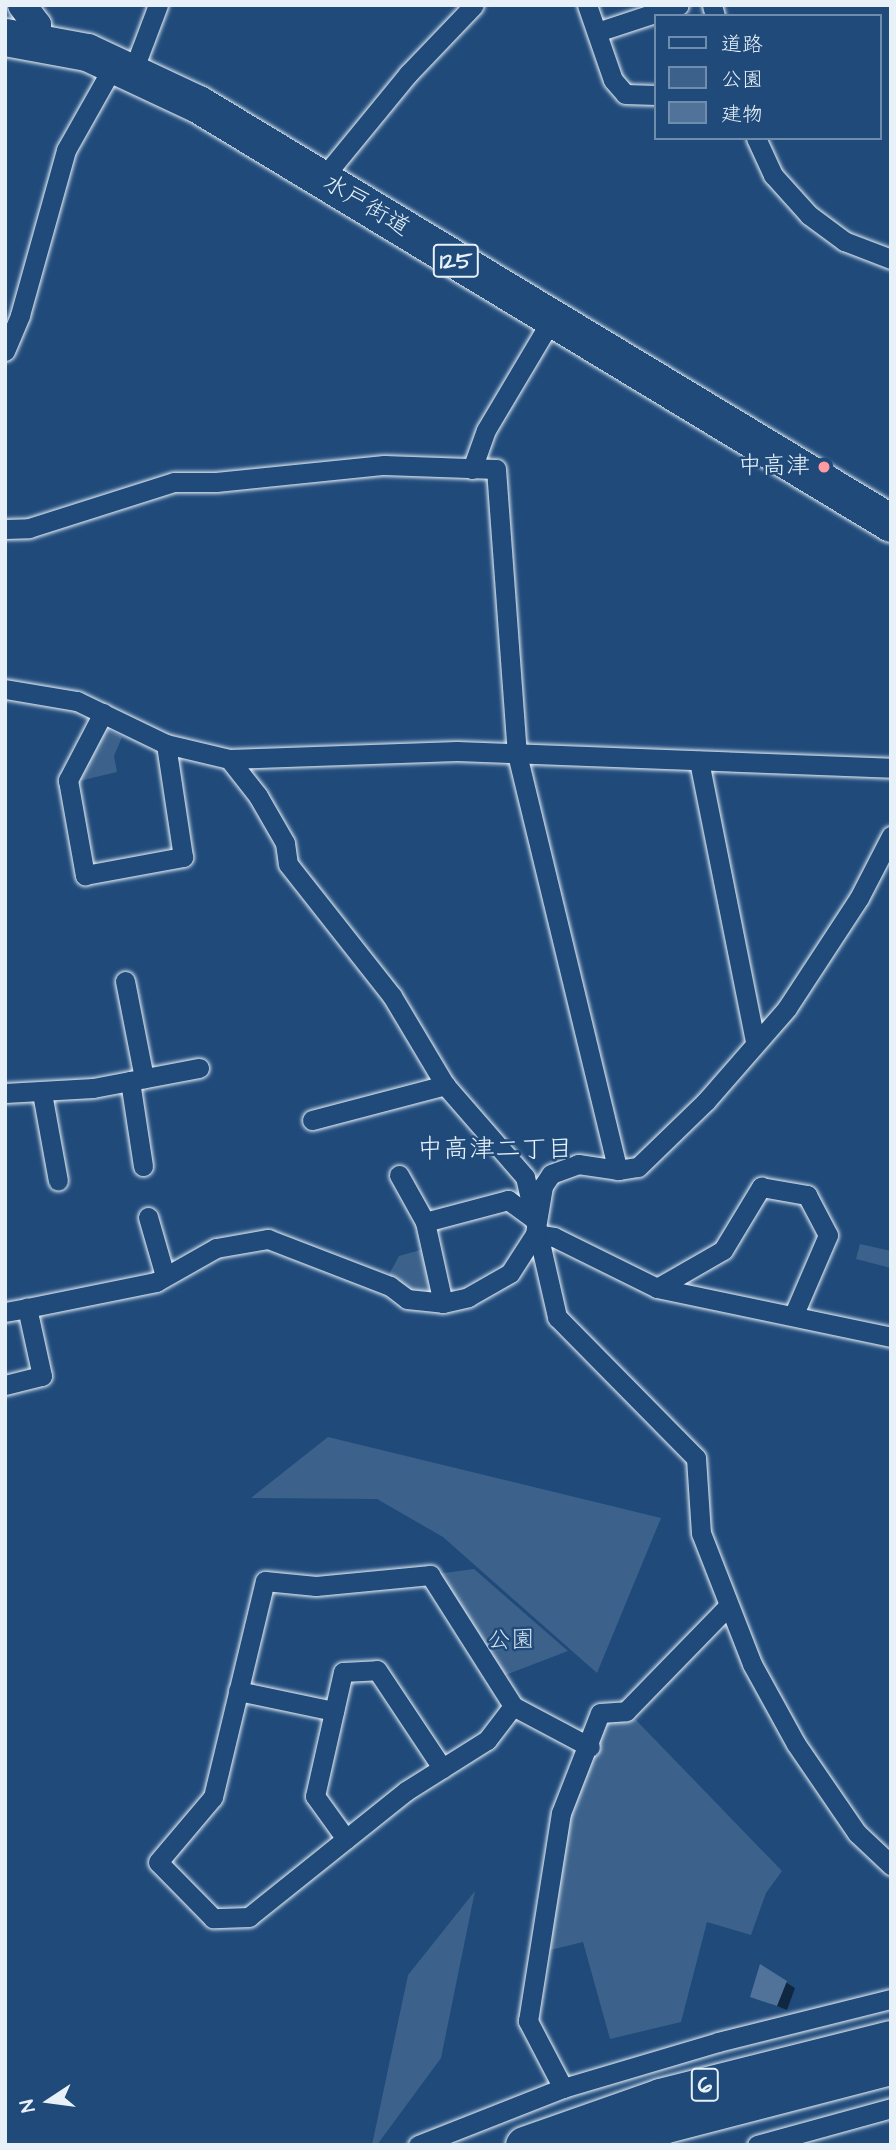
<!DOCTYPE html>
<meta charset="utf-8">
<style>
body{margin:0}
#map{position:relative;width:896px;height:2150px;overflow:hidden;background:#1f4a7a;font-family:"Architects Daughter","Klee One",sans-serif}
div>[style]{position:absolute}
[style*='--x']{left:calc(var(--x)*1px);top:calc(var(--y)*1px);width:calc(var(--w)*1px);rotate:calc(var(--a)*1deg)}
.green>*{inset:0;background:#3c628c}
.shadow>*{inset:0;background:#0007}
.building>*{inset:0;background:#517399}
.roads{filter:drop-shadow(0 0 2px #e8f1f8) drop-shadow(0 0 2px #e8f1f8)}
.street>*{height:19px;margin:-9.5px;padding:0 9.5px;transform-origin:9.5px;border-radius:9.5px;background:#1f4a7a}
.secondary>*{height:28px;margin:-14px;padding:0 14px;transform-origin:14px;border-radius:14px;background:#1f4a7a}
.highway>*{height:37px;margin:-18.5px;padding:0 18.5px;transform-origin:18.5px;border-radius:18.5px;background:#1f4a7a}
.dots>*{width:19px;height:19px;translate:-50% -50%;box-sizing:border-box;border:4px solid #1f4a7a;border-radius:50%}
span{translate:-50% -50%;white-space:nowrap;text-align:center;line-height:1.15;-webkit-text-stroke:5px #1f4a7a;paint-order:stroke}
.shield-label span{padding:2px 5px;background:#1f4a7a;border:2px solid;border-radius:5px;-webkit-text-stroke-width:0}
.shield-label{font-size:23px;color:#e8f1f8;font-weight:700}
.street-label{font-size:24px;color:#e8f1f8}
.poi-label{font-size:24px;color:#e8f1f8}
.right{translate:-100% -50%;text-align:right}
.park-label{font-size:24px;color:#d7e3ed}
.neighbourhood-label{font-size:26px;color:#e8f1f8}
.frame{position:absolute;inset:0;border:7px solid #e8f1f8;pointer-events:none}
.legend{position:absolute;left:654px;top:14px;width:228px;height:126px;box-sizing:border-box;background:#1f4a7a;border:2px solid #6f8dac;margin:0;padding:9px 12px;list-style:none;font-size:21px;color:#e8f1f8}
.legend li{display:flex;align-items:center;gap:14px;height:35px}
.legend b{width:35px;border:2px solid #6f8dac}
.north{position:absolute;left:14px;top:2066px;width:70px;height:70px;-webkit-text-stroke:5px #1f4a7a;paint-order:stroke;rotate:257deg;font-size:19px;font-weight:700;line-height:28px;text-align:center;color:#e8f1f8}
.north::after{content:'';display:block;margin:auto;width:24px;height:32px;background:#e8f1f8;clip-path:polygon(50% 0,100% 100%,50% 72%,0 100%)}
</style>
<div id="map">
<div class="green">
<div style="clip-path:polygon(106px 729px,122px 737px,114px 756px,117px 772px,79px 781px)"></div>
<div style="clip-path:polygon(860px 1244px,891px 1251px,891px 1268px,856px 1259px)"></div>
<div style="clip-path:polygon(428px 1248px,438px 1298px,409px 1293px,386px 1280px,399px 1256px)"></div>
<div style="clip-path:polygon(328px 1437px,661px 1518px,597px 1673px,443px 1537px,377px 1499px,251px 1498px)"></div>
<div style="clip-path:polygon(474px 1569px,568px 1651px,500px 1677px,436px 1574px)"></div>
<div style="clip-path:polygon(633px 1717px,782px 1871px,766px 1893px,751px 1935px,707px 1922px,681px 2022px,610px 2039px,583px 1942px,542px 1952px,567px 1815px,606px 1719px)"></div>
<div style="clip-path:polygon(475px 1891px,441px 2058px,377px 2145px,372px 2145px,408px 1975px)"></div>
</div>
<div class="shadow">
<div style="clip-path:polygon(761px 1967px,795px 1988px,787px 2010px,752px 1996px)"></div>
</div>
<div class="building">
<div style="clip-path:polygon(760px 1964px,787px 1981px,777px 2006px,750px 1997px)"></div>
</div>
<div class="roads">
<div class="street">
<div style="--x:587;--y:5;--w:79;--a:70.9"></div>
<div style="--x:613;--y:80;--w:18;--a:49"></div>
<div style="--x:625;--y:94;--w:31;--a:2"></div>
<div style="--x:712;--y:5;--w:11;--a:75"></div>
<div style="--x:597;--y:32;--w:86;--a:-18.2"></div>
<div style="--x:133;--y:71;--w:71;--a:-69.3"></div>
<div style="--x:756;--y:138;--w:41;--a:65.3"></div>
<div style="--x:773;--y:175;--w:54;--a:48"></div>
<div style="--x:809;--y:215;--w:44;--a:36.6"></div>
<div style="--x:844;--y:241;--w:50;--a:21"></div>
<div style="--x:322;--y:179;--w:136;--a:-50.7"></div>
<div style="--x:408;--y:74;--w:95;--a:-46.3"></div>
<div style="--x:5;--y:351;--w:39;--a:-67"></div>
<div style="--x:20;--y:315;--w:171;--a:-74.4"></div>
<div style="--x:66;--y:150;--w:100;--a:-60.6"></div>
<div style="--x:472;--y:469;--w:41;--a:-70.3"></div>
<div style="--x:486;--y:430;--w:129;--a:-59.3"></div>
<div style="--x:5;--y:529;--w:24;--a:-2"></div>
<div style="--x:29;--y:528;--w:152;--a:-17.6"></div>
<div style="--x:174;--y:482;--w:42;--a:0"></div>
<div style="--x:216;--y:482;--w:169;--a:-5.8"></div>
<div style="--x:384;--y:465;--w:112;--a:2"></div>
<div style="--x:496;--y:469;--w:286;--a:85.8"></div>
<div style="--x:517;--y:754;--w:428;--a:76.4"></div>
<div style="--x:5;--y:689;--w:73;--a:9.5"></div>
<div style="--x:77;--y:701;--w:99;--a:25.8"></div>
<div style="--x:166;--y:744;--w:65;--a:13.4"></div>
<div style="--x:229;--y:759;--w:228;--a:-2"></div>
<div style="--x:457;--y:751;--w:434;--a:2.2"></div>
<div style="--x:103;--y:713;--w:76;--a:117.6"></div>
<div style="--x:68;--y:780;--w:97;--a:79.9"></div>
<div style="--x:85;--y:875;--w:100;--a:-10.4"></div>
<div style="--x:183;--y:857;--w:114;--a:-98.6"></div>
<div style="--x:229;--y:759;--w:47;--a:51.9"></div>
<div style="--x:258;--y:796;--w:54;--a:60.1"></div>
<div style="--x:285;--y:843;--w:21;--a:82"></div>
<div style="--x:288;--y:864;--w:168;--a:51.8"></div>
<div style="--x:392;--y:996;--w:104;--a:59.2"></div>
<div style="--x:445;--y:1085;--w:122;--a:49"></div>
<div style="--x:525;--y:1177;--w:144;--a:77.1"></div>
<div style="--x:557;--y:1317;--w:198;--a:45.4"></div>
<div style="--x:696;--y:1458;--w:75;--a:86.2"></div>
<div style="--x:701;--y:1533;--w:141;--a:68.7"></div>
<div style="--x:752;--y:1664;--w:91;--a:61.2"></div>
<div style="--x:796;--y:1744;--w:108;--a:55.6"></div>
<div style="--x:857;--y:1833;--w:47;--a:43.3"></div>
<div style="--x:699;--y:761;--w:285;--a:78.7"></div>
<div style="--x:125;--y:981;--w:99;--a:78.9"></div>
<div style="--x:130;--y:1081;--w:86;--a:81.3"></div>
<div style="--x:5;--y:1093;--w:88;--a:-3.3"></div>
<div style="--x:93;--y:1088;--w:108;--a:-10.7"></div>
<div style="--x:42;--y:1093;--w:89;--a:79.7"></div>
<div style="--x:312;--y:1120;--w:138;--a:-14.7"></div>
<div style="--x:399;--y:1175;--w:54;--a:61"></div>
<div style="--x:425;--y:1222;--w:83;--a:77.5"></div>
<div style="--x:148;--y:1217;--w:61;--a:73.9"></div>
<div style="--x:425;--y:1222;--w:86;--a:-14.8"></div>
<div style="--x:508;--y:1200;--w:31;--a:36"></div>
<div style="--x:535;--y:1234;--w:19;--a:9"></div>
<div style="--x:554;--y:1237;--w:115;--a:26.3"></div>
<div style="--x:657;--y:1288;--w:239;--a:11.8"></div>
<div style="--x:657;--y:1288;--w:76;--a:-29.9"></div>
<div style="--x:723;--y:1250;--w:74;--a:-58.9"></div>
<div style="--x:761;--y:1187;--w:47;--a:9.9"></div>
<div style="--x:807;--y:1195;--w:45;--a:62.3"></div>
<div style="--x:828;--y:1235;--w:86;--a:113.3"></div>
<div style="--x:5;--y:1312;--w:22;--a:-10"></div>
<div style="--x:5;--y:1385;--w:38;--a:-14"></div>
<div style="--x:42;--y:1376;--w:70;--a:-102.4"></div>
<div style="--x:27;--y:1308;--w:132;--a:-11.4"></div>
<div style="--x:156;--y:1282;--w:69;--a:-29.5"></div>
<div style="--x:216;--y:1248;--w:53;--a:-9.8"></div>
<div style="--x:268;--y:1239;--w:131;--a:21.1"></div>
<div style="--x:390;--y:1286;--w:21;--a:37"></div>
<div style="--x:407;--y:1299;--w:36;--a:6"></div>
<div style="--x:443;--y:1303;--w:26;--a:-13"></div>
<div style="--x:468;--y:1297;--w:48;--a:-29.7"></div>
<div style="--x:510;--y:1273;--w:46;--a:-57.3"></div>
<div style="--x:535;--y:1234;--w:49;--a:-80.5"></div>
<div style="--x:543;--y:1186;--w:14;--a:-56"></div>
<div style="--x:551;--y:1174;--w:29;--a:-20"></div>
<div style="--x:578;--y:1164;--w:40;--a:8.5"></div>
<div style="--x:618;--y:1170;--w:20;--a:-9"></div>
<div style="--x:638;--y:1167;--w:95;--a:-44.1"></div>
<div style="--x:706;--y:1101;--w:123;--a:-48.9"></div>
<div style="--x:787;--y:1008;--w:131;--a:-56.8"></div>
<div style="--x:859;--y:898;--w:70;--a:-62.7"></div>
<div style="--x:238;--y:1691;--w:98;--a:11.8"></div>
<div style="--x:513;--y:1706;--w:43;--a:127.4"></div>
<div style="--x:487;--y:1740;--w:96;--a:147.8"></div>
<div style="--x:406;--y:1791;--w:201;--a:141.3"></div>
<div style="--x:249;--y:1917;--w:36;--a:178"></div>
<div style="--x:213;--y:1918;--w:78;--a:-134.5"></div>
<div style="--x:158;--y:1862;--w:85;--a:-49.8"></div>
<div style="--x:213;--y:1797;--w:222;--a:-76.5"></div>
<div style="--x:265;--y:1581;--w:51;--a:5.6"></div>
<div style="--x:316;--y:1586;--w:115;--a:-5.5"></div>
<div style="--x:430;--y:1575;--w:155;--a:57.6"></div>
<div style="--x:513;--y:1706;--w:87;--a:28"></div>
<div style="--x:346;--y:1839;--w:53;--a:-125.8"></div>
<div style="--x:315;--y:1796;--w:127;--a:-77.3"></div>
<div style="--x:343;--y:1672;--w:34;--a:-3"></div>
<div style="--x:377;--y:1670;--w:118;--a:56.4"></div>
<div style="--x:563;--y:2088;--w:76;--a:-117.6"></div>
<div style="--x:528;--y:2021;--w:211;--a:-81"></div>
<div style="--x:561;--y:1813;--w:107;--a:-68.7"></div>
<div style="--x:600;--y:1713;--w:26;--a:-4"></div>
<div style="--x:626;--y:1711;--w:146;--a:-45.8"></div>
<div style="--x:418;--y:2145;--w:156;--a:-21.5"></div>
<div style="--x:563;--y:2088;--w:162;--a:-16.5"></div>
<div style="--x:718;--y:2042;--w:178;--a:-14"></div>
<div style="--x:757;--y:2145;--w:139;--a:-15.4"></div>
</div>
<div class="secondary">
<div style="--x:22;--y:5;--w:25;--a:53"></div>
<div style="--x:37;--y:25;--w:16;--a:90"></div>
</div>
<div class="highway">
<div style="--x:5;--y:37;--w:83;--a:10.4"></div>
<div style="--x:87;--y:52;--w:123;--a:25.1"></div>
<div style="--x:198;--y:104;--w:810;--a:31.16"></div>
<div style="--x:524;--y:2145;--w:144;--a:-19.4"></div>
<div style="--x:660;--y:2097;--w:238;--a:-14.1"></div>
<div style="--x:605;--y:2145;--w:65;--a:-19"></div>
<div style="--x:666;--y:2124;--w:232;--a:-14.5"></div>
</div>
</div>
<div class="dots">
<div style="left:824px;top:467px;background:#ff9aa2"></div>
</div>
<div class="shield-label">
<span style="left:456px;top:261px">125</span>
<span style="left:705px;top:2085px">6</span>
</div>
<div class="street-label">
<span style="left:366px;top:206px;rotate:31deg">水戸街道</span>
</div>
<div class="poi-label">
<span class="right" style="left:810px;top:467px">中高津</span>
</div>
<div class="park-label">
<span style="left:511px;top:1641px">公園</span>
</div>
<div class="neighbourhood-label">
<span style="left:495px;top:1150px">中高津二丁目</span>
</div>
<div class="frame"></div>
<ul class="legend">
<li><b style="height:9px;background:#1f4a7a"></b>道路</li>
<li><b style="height:19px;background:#3c628c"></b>公園</li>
<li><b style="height:19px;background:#517399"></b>建物</li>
</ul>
<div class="north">N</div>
</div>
